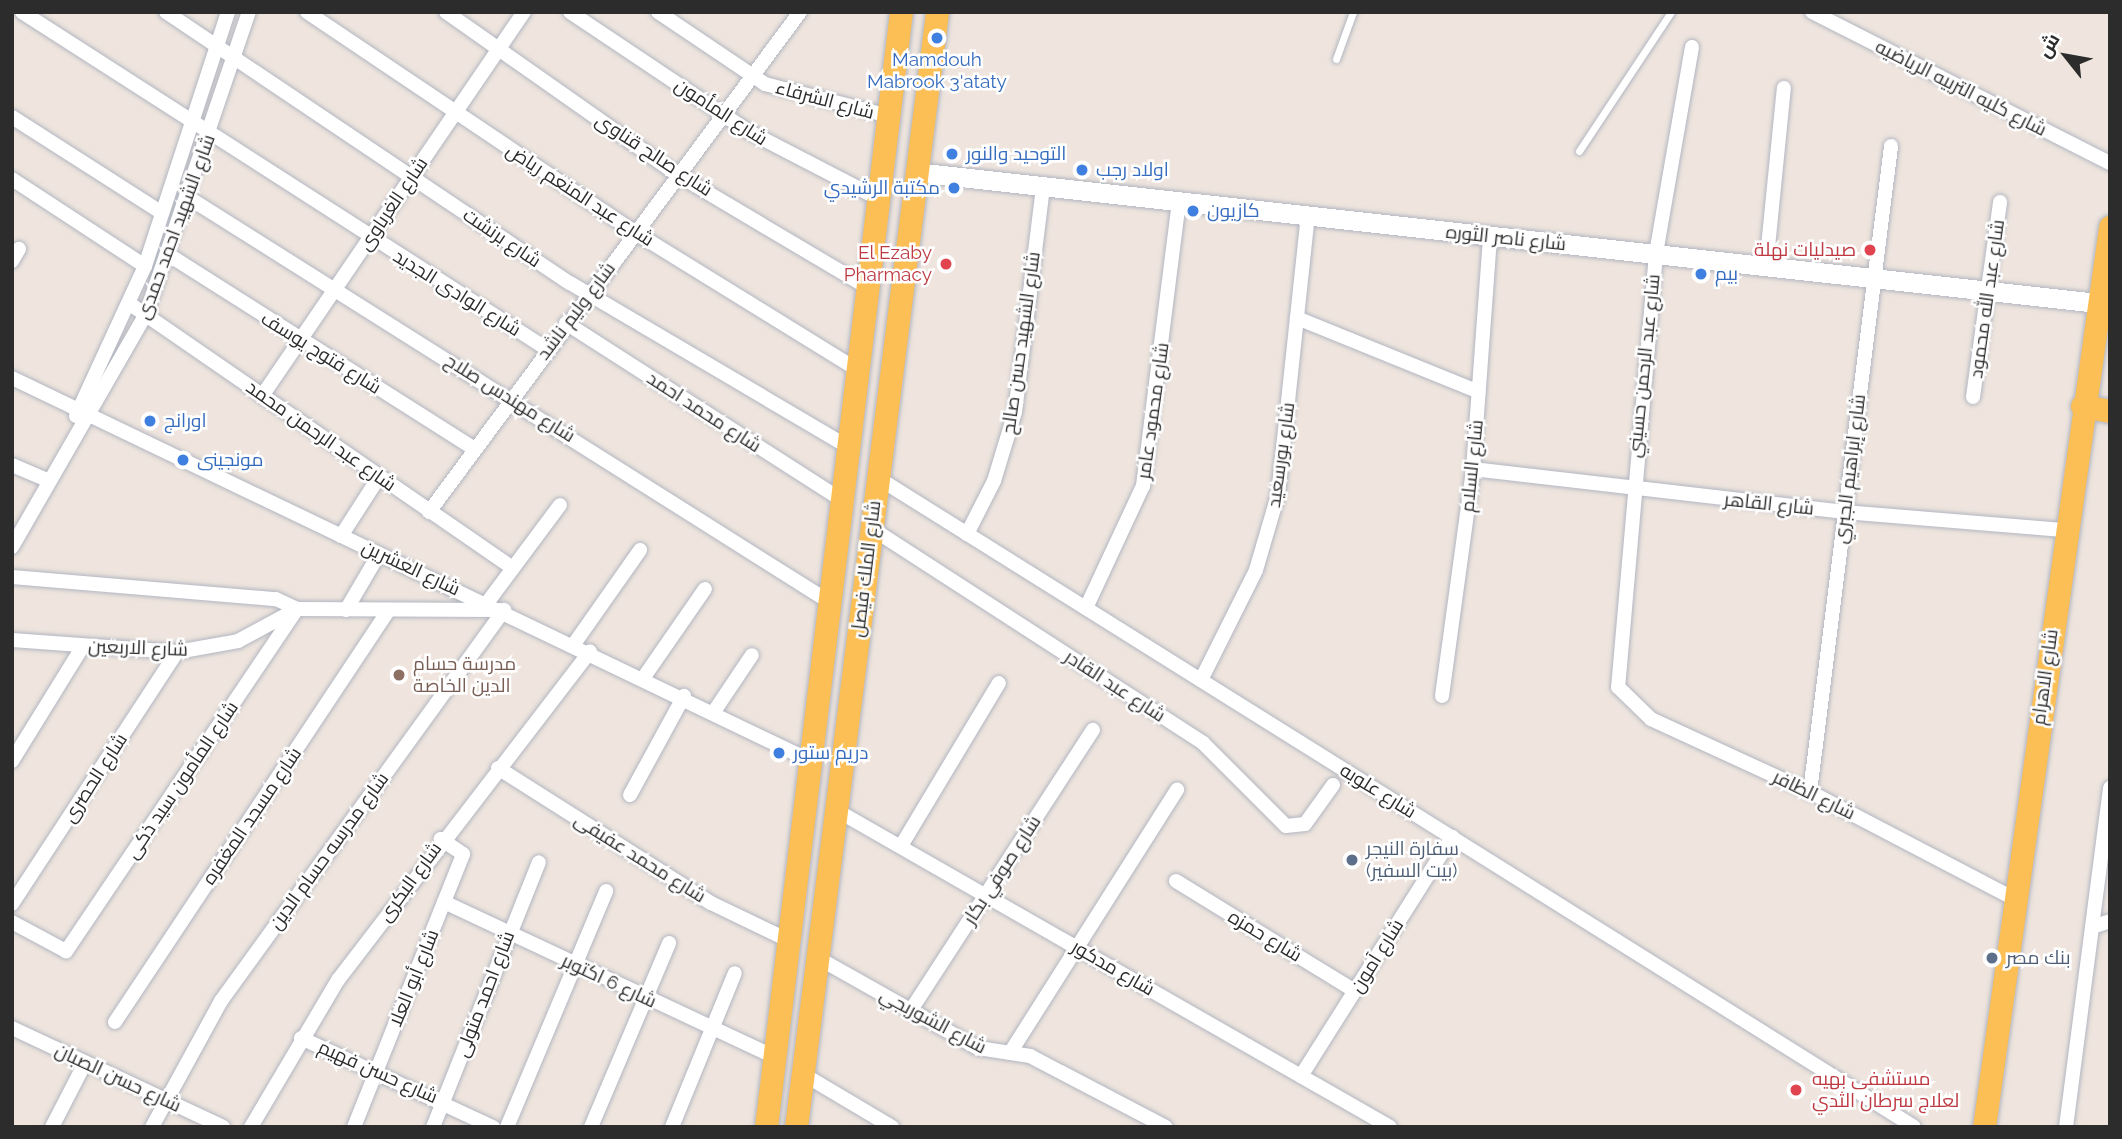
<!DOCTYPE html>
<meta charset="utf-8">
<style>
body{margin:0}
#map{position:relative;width:2122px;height:1139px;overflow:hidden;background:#efe5de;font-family:Raleway,Cairo,sans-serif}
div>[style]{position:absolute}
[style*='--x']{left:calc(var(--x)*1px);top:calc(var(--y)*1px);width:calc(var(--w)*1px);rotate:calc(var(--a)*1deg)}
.roads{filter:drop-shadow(0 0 2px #b2b6c1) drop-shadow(0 0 2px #b2b6c1)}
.lane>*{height:7px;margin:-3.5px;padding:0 3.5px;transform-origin:3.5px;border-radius:3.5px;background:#fff}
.street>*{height:14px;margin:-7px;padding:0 7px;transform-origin:7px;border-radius:7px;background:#fff}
.secondary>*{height:19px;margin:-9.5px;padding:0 9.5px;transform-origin:9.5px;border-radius:9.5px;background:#fff}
.primary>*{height:23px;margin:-11.5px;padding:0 11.5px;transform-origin:11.5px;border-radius:11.5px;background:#fcbf56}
.dots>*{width:19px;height:19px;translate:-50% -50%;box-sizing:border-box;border:4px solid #fff;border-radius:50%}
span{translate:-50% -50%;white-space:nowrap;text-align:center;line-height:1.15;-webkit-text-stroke:5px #fff;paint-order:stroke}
.shop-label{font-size:19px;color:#366cbe}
.left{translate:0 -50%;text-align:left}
.right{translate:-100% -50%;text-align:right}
.street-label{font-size:19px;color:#2c2c2c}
.health-label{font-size:19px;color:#be3a42}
.education-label{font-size:19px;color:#785e54}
.service-label{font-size:19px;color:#4e5e75}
.frame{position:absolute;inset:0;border:14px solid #2c2c2c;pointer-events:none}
.north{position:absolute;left:2031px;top:21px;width:70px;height:70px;-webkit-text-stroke:5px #fff;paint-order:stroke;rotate:301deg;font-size:19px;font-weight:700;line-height:28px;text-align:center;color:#2c2c2c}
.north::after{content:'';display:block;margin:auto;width:24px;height:32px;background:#2c2c2c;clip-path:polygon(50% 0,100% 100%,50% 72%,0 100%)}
</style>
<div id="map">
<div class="roads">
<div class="lane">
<div style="--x:1336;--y:59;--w:50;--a:-70.1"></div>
<div style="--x:1579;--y:151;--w:167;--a:-56.5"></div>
</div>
<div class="street">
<div style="--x:22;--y:12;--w:624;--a:32.7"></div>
<div style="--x:166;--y:12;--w:486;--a:33.9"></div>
<div style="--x:570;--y:283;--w:323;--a:30.5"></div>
<div style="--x:307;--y:12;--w:396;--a:33.9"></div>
<div style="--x:636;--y:233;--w:261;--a:31.7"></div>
<div style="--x:446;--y:12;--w:284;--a:35.1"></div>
<div style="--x:678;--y:175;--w:221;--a:30.7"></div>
<div style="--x:570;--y:12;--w:212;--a:33.8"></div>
<div style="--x:746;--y:130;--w:150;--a:27.4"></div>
<div style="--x:658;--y:12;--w:129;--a:33.9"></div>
<div style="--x:765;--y:84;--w:128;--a:14.5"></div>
<div style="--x:1812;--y:12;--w:334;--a:26.9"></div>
<div style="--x:1692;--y:47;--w:210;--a:99.9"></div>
<div style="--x:1656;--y:254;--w:435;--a:95"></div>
<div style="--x:1618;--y:687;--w:46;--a:44.1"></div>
<div style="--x:1651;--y:719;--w:175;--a:24.7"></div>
<div style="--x:1810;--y:792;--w:231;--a:27.6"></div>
<div style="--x:12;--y:117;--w:178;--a:32.6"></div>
<div style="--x:12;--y:179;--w:159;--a:33.2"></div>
<div style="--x:189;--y:198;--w:755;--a:32.24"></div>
<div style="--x:169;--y:255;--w:362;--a:32.4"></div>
<div style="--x:12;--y:261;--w:14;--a:-60"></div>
<div style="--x:1766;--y:267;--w:180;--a:-84.3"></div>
<div style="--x:130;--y:304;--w:464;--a:34.6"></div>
<div style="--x:1297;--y:318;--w:196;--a:22.1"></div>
<div style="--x:566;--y:323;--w:328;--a:32.7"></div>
<div style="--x:12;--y:378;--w:884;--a:25.61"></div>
<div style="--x:262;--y:396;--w:465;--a:-55.7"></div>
<div style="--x:1973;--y:397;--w:197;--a:-82.1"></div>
<div style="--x:76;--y:416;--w:165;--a:-65.3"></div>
<div style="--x:145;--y:266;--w:267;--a:-71.9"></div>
<div style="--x:12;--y:465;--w:38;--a:23"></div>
<div style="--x:1473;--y:469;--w:374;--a:6.6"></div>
<div style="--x:1845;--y:512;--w:221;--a:4.7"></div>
<div style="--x:878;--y:478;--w:1222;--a:32.06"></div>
<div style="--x:429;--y:512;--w:623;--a:-53.42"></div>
<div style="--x:871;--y:528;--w:396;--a:32.9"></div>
<div style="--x:1203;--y:743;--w:117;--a:45"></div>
<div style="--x:1286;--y:826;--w:19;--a:-6"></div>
<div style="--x:1305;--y:824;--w:48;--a:-54.3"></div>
<div style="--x:967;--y:534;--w:59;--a:-63"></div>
<div style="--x:994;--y:481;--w:72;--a:-73.1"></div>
<div style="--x:1015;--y:412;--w:228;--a:-82.9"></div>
<div style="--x:341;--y:536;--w:70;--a:-57.2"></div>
<div style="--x:12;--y:547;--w:269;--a:-60.1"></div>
<div style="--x:146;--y:314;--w:319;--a:-71.2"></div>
<div style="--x:12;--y:577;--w:265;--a:4.8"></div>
<div style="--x:276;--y:599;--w:23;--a:25"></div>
<div style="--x:297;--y:609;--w:413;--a:124"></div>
<div style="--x:66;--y:951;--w:61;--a:-151.8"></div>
<div style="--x:487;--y:603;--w:122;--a:-53.3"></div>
<div style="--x:1086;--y:608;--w:135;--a:-65"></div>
<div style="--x:1143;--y:486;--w:287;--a:-82.8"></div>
<div style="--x:346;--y:610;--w:65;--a:-59.5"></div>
<div style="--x:12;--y:640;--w:165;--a:4.2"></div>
<div style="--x:177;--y:652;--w:62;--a:-10.2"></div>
<div style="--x:238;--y:641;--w:67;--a:-28.5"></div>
<div style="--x:297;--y:609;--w:202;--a:0.3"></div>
<div style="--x:574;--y:644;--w:115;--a:-54.9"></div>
<div style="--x:644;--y:677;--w:107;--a:-55.3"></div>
<div style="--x:1201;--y:680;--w:123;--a:-63.4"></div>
<div style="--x:1256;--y:570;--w:78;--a:-73.7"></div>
<div style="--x:1278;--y:495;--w:281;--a:-83.9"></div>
<div style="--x:1442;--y:696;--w:229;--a:-82.2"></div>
<div style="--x:1473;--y:469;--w:234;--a:-85.8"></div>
<div style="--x:715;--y:710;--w:66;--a:-56.1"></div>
<div style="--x:12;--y:761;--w:135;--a:-58.3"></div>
<div style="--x:498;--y:768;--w:252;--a:32.4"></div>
<div style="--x:711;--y:903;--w:85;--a:25.7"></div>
<div style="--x:1810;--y:792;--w:651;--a:-82.85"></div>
<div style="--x:630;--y:795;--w:113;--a:-61.4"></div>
<div style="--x:836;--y:810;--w:638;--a:29.78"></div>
<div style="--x:901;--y:846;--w:190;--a:-59"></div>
<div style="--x:1176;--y:881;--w:210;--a:31.6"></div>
<div style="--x:444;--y:902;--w:365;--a:25.1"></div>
<div style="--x:12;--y:904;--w:301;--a:-56.8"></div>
<div style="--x:2092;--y:927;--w:19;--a:-18"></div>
<div style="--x:818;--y:958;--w:184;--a:29.4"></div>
<div style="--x:978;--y:1048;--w:53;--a:8.7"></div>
<div style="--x:1030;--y:1056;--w:153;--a:27.6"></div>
<div style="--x:911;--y:1010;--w:334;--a:-57"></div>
<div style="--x:115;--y:1022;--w:495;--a:-56.4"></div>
<div style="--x:12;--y:1028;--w:233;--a:25.1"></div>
<div style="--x:301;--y:1038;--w:212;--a:24.9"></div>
<div style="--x:1010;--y:1053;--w:312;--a:-57.6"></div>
<div style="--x:803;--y:1074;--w:104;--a:30.8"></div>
<div style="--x:1301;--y:1076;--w:283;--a:-57.7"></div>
<div style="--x:52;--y:1127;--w:72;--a:-62.7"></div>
<div style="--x:152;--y:1127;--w:144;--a:-61.3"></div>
<div style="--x:221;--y:1001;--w:483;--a:-54.1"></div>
<div style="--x:251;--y:1127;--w:171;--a:-59.4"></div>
<div style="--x:338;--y:980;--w:414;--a:-52.5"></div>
<div style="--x:354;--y:1127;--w:294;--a:-68.2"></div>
<div style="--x:463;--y:854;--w:27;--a:-146"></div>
<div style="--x:433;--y:1127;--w:285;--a:-68.2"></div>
<div style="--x:507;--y:1127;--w:256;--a:-67.2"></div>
<div style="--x:591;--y:1127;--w:200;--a:-67"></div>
<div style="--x:672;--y:1127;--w:166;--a:-67.8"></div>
<div style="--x:2066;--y:1127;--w:342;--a:-82.6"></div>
</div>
<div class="secondary">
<div style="--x:915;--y:172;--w:1189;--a:6.32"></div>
</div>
<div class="primary">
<div style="--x:2082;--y:406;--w:28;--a:10"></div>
<div style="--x:766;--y:1127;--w:1123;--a:-83.1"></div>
<div style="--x:796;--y:1127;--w:1124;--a:-82.79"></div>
<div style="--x:1984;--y:1127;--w:909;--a:-82.03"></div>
</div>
</div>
<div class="dots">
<div style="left:937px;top:38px;background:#3f7fe0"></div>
<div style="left:952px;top:154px;background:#3f7fe0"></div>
<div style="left:1082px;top:170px;background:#3f7fe0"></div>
<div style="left:954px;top:188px;background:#3f7fe0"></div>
<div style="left:1193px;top:211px;background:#3f7fe0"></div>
<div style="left:1870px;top:250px;background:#e0444e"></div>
<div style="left:946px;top:264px;background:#e0444e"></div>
<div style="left:1701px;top:274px;background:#3f7fe0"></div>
<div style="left:150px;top:421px;background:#3f7fe0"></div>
<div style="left:183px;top:460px;background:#3f7fe0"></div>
<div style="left:399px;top:675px;background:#8d6e63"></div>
<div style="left:779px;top:753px;background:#3f7fe0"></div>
<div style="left:1352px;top:860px;background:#5c6f8a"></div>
<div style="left:1992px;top:958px;background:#5c6f8a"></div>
<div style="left:1796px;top:1090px;background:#e0444e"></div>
</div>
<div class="shop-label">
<span style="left:937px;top:71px">Mamdouh<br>Mabrook 3'ataty</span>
<span class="left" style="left:966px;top:154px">التوحيد والنور</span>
<span class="left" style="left:1096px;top:170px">اولاد رجب</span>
<span class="right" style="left:940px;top:188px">مكتبة الرشيدي</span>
<span class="left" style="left:1207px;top:211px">كازيون</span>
<span class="left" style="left:1715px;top:274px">بيم</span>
<span class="left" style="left:164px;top:421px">اورانج</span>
<span class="left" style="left:197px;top:460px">مونجينى</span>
<span class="left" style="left:793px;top:753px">دريم ستور</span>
</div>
<div class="street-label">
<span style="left:1961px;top:88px;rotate:27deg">شارع كليه التربيه الرياضيه</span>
<span style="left:825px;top:100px;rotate:15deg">شارع الشرفاء</span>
<span style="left:721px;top:112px;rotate:33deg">شارع المأمون</span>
<span style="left:654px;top:155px;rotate:33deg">شارع صالح قناوى</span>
<span style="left:580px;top:195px;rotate:33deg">شارع عبد المنعم رياض</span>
<span style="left:393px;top:204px;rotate:-56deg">شارع الغرباوى</span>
<span style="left:176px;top:227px;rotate:-70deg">شارع الشهيد احمد حمدى</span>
<span style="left:502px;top:238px;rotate:34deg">شارع برنشت</span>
<span style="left:1506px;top:238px;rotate:6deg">شارع ناصر الثوره</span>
<span style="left:457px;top:293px;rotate:32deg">شارع الوادى الجديد</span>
<span style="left:1987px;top:299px;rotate:-82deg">شارع عبد الله محمود</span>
<span style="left:576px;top:311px;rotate:-53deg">شارع وليم ناشد</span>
<span style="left:1021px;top:343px;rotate:-82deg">شارع الشهيد حسن صالح</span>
<span style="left:321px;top:353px;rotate:32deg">شارع فتوح يوسف</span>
<span style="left:1644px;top:366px;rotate:-84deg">شارع عبد الرحمن حسيني</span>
<span style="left:510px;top:398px;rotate:32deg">شارع مهندس صلاح</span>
<span style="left:1153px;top:411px;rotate:-82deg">شارع محمود عامر</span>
<span style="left:704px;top:412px;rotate:33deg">شارع محمد احمد</span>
<span style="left:321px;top:436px;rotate:35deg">شارع عبد الرحمن محمد</span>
<span style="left:1281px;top:455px;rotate:-82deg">شارع بورسعيد</span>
<span style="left:1472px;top:466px;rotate:-84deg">شارع السلام</span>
<span style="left:1850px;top:469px;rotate:-83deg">شارع إبراهيم الجبري</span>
<span style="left:1769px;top:504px;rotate:6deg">شارع القاهر</span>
<span style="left:411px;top:568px;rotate:25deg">شارع العشرين</span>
<span style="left:866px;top:569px;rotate:-83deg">شارع الملك فيصل</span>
<span style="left:138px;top:648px;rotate:2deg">شارع الاربعين</span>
<span style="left:2045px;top:677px;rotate:-82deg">شارع الاهرام</span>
<span style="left:1115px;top:686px;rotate:33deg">شارع عبد القادر</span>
<span style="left:95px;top:778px;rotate:-57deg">شارع الحصرى</span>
<span style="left:182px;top:780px;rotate:-56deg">شارع المأمون سيد ذكى</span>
<span style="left:1378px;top:791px;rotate:32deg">شارع علوبه</span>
<span style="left:1814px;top:795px;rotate:26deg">شارع الظافر</span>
<span style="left:252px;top:816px;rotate:-56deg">شارع مسجد المغفره</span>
<span style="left:329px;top:851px;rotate:-54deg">شارع مدرسه حسام الدين</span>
<span style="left:640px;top:858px;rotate:32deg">شارع محمد عفيفى</span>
<span style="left:1002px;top:870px;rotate:-57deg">شارع صوفي بكار</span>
<span style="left:410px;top:882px;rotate:-54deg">شارع البكرى</span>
<span style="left:1265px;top:936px;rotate:31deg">شارع حمزه</span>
<span style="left:1377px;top:956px;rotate:-58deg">شارع آمون</span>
<span style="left:1113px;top:968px;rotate:30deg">شارع مدكور</span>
<span style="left:414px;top:978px;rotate:-68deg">شارع أبو العلا</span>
<span style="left:609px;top:981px;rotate:25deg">شارع 6 اكتوبر</span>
<span style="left:485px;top:994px;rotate:-69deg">شارع احمد متولى</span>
<span style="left:933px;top:1021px;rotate:28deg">شارع الشوربجي</span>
<span style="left:378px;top:1072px;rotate:24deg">شارع حسن فهيم</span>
<span style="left:118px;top:1078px;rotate:25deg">شارع حسن الصبان</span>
</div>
<div class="health-label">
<span class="right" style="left:1856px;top:250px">صيدليات نهلة</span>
<span class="right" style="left:932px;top:264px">El Ezaby<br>Pharmacy</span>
<span class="left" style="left:1812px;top:1090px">مستشفى بهيه<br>لعلاج سرطان الثدي</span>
</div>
<div class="education-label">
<span class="left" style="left:413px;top:675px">مدرسة حسام<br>الدين الخاصة</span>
</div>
<div class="service-label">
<span class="left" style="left:1366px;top:860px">سفارة النيجر<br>(بيت السفير)</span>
<span class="left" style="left:2006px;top:958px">بنك مصر</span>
</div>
<div class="frame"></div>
<div class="north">ش</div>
</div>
